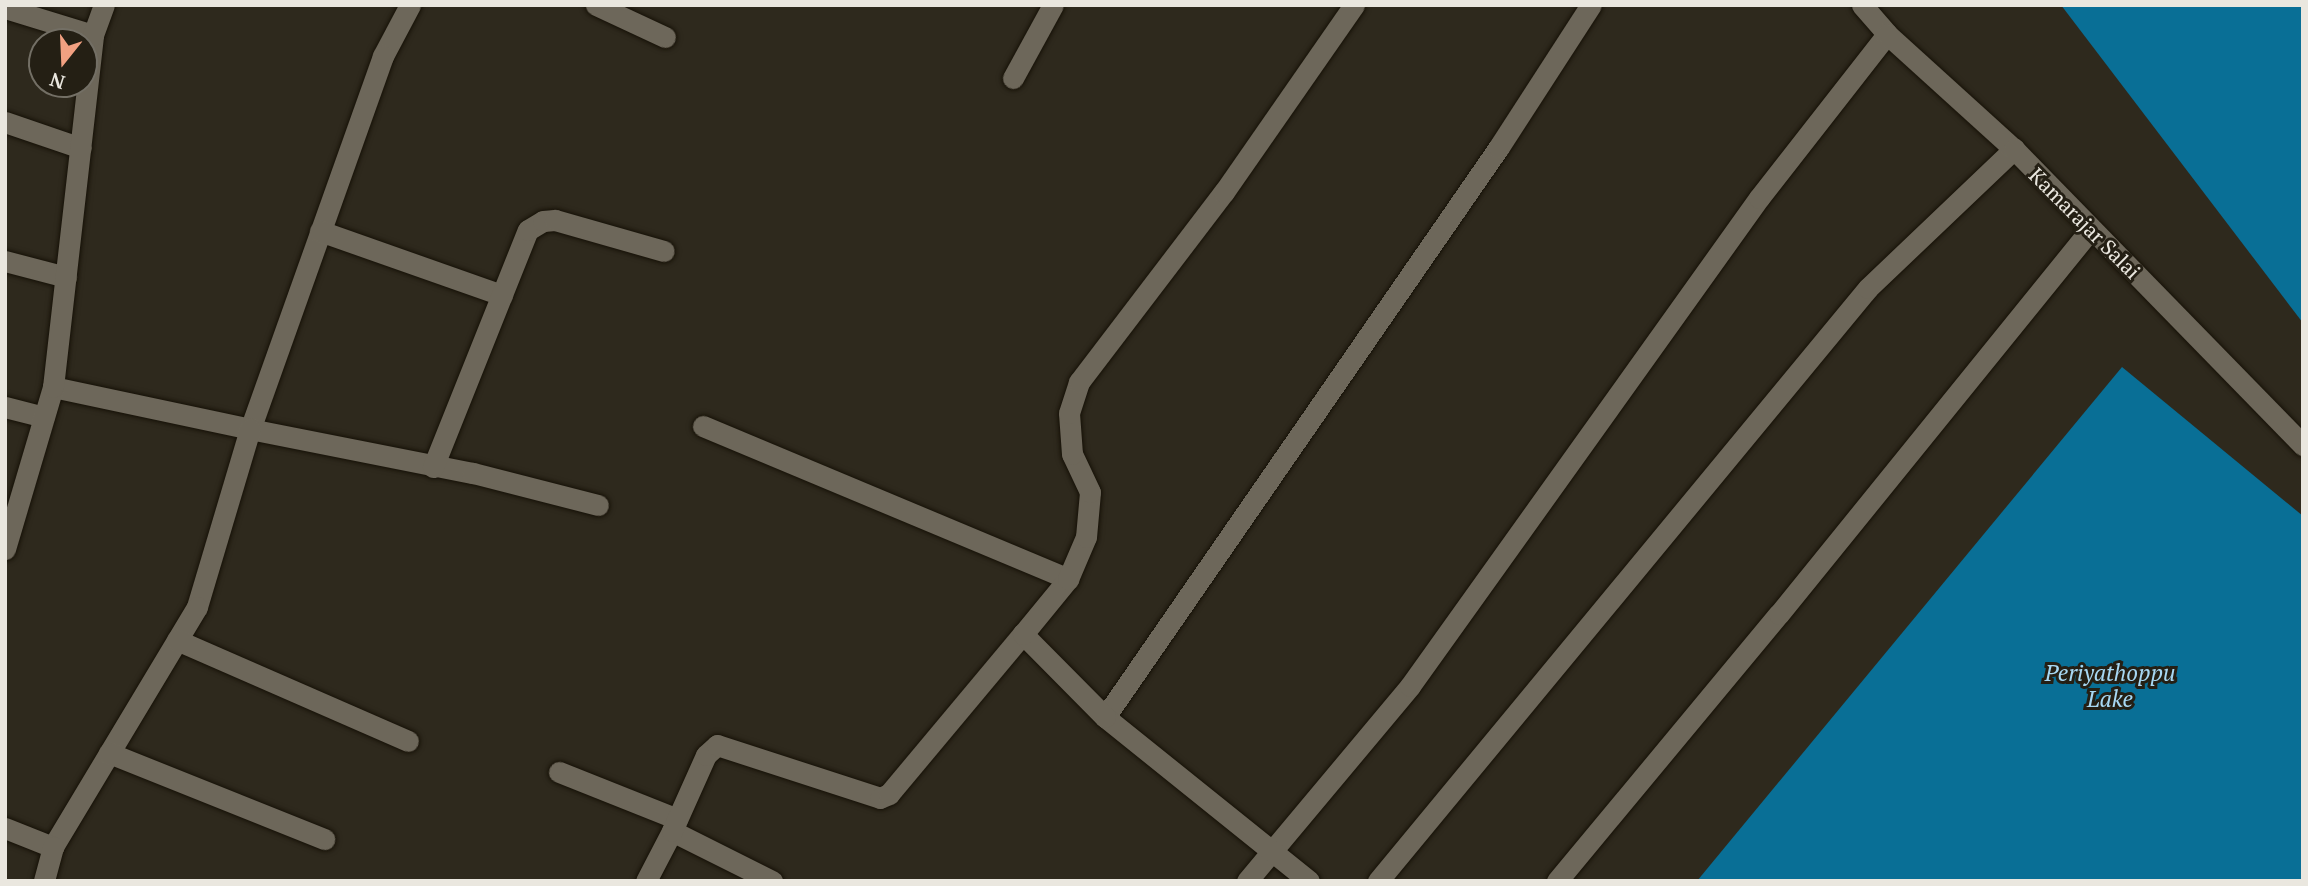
<!DOCTYPE html>
<style>
body{margin:0}
#map{position:relative;width:2308px;height:886px;overflow:hidden;background:#2e291d;font-family:"PT Serif",serif}
div>[style]{position:absolute}
[style*='--x']{left:calc(var(--x)*1px);top:calc(var(--y)*1px);width:calc(var(--w)*1px);rotate:calc(var(--a)*1deg)}
.water>*{inset:0;background:#096f96}
.roads{filter:drop-shadow(0 0 2px #161107) drop-shadow(0 0 2px #161107)}
.street>*{height:21px;margin:-10.5px;padding:0 10.5px;transform-origin:10.5px;border-radius:10.5px;background:#6d675a}
.secondary>*{height:21px;margin:-10.5px;padding:0 10.5px;transform-origin:10.5px;border-radius:10.5px;background:#6d675a}
span{translate:-50% -50%;white-space:nowrap;text-align:center;line-height:1.15;-webkit-text-stroke:6px #241f14;paint-order:stroke}
.street-label{font-size:21px;color:#eae7df}
.water-label{font-size:23px;color:#a7d8f3;font-style:italic}
.frame{position:absolute;inset:0;border:7px solid #eae7df;pointer-events:none}
.north{position:absolute;left:28px;top:28px;width:70px;height:70px;box-sizing:border-box;background:#241f14;border:2px solid #736f65;border-radius:50%;rotate:198deg;font-size:19px;font-weight:700;line-height:28px;text-align:center;color:#eae7df}
.north::after{content:'';display:block;margin:auto;width:24px;height:32px;background:#f2a081;clip-path:polygon(50% 0,100% 100%,50% 72%,0 100%)}
</style>
<div id="map">
<div class="water">
<div style="clip-path:polygon(2061px 5px,2303px 5px,2303px 323px)"></div>
<div style="clip-path:polygon(2122px 367px,2303px 516px,2303px 881px,1697px 881px)"></div>
</div>
<div class="roads">
<div class="street">
<div style="--x:410;--y:5;--w:58;--a:117.9"></div>
<div style="--x:383;--y:56;--w:396;--a:109.6"></div>
<div style="--x:250;--y:429;--w:227;--a:11.2"></div>
<div style="--x:473;--y:473;--w:129;--a:14.4"></div>
<div style="--x:596;--y:5;--w:76;--a:24.9"></div>
<div style="--x:5;--y:8;--w:92;--a:17.1"></div>
<div style="--x:1013;--y:78;--w:83;--a:-61.3"></div>
<div style="--x:5;--y:122;--w:80;--a:18.9"></div>
<div style="--x:320;--y:231;--w:193;--a:19.4"></div>
<div style="--x:5;--y:261;--w:63;--a:14.7"></div>
<div style="--x:53;--y:387;--w:201;--a:12"></div>
<div style="--x:250;--y:429;--w:186;--a:106.6"></div>
<div style="--x:197;--y:607;--w:280;--a:121"></div>
<div style="--x:5;--y:407;--w:40;--a:14.4"></div>
<div style="--x:703;--y:426;--w:396;--a:22.7"></div>
<div style="--x:433;--y:467;--w:255;--a:-68.2"></div>
<div style="--x:528;--y:230;--w:17;--a:-31"></div>
<div style="--x:543;--y:221;--w:12;--a:-5"></div>
<div style="--x:555;--y:220;--w:113;--a:15.9"></div>
<div style="--x:177;--y:640;--w:252;--a:23.6"></div>
<div style="--x:1105;--y:717;--w:693;--a:-55.35"></div>
<div style="--x:1499;--y:147;--w:169;--a:-57.1"></div>
<div style="--x:109;--y:753;--w:232;--a:21.8"></div>
<div style="--x:559;--y:772;--w:127;--a:21.7"></div>
<div style="--x:672;--y:831;--w:112;--a:26.6"></div>
<div style="--x:646;--y:881;--w:56;--a:-62.5"></div>
<div style="--x:672;--y:831;--w:83;--a:-65.9"></div>
<div style="--x:706;--y:755;--w:15;--a:-42"></div>
<div style="--x:717;--y:745;--w:171;--a:18"></div>
<div style="--x:880;--y:798;--w:10;--a:-24"></div>
<div style="--x:889;--y:794;--w:209;--a:-50.1"></div>
<div style="--x:1247;--y:881;--w:254;--a:-50.1"></div>
<div style="--x:1410;--y:686;--w:600;--a:-54.43"></div>
<div style="--x:1759;--y:198;--w:208;--a:-52"></div>
<div style="--x:1309;--y:881;--w:262;--a:-141.2"></div>
<div style="--x:1105;--y:717;--w:117;--a:-134.7"></div>
<div style="--x:1023;--y:634;--w:71;--a:-50.7"></div>
<div style="--x:1068;--y:579;--w:46;--a:-66.8"></div>
<div style="--x:1086;--y:537;--w:45;--a:-84.9"></div>
<div style="--x:1090;--y:492;--w:42;--a:-115.3"></div>
<div style="--x:1072;--y:454;--w:41;--a:-94.2"></div>
<div style="--x:1069;--y:413;--w:33;--a:-72"></div>
<div style="--x:1079;--y:382;--w:239;--a:-52.7"></div>
<div style="--x:1224;--y:192;--w:228;--a:-55.2"></div>
<div style="--x:1378;--y:881;--w:769;--a:-50.43"></div>
<div style="--x:1868;--y:288;--w:202;--a:-43.6"></div>
<div style="--x:1557;--y:881;--w:347;--a:-50.3"></div>
<div style="--x:1779;--y:614;--w:496;--a:-51"></div>
</div>
<div class="secondary">
<div style="--x:1862;--y:5;--w:38;--a:49"></div>
<div style="--x:1887;--y:34;--w:171;--a:42.2"></div>
<div style="--x:2014;--y:149;--w:414;--a:45.7"></div>
<div style="--x:5;--y:549;--w:169;--a:-73.5"></div>
<div style="--x:53;--y:387;--w:354;--a:-83.5"></div>
<div style="--x:93;--y:35;--w:32;--a:-70"></div>
<div style="--x:5;--y:828;--w:52;--a:21.6"></div>
<div style="--x:53;--y:847;--w:35;--a:105"></div>
</div>
</div>
<div class="street-label">
<span style="left:2085px;top:223px;rotate:45deg">Kamarajar Salai</span>
</div>
<div class="water-label">
<span style="left:2110px;top:686px">Periyathoppu<br>Lake</span>
</div>
<div class="frame"></div>
<div class="north">N</div>
</div>
